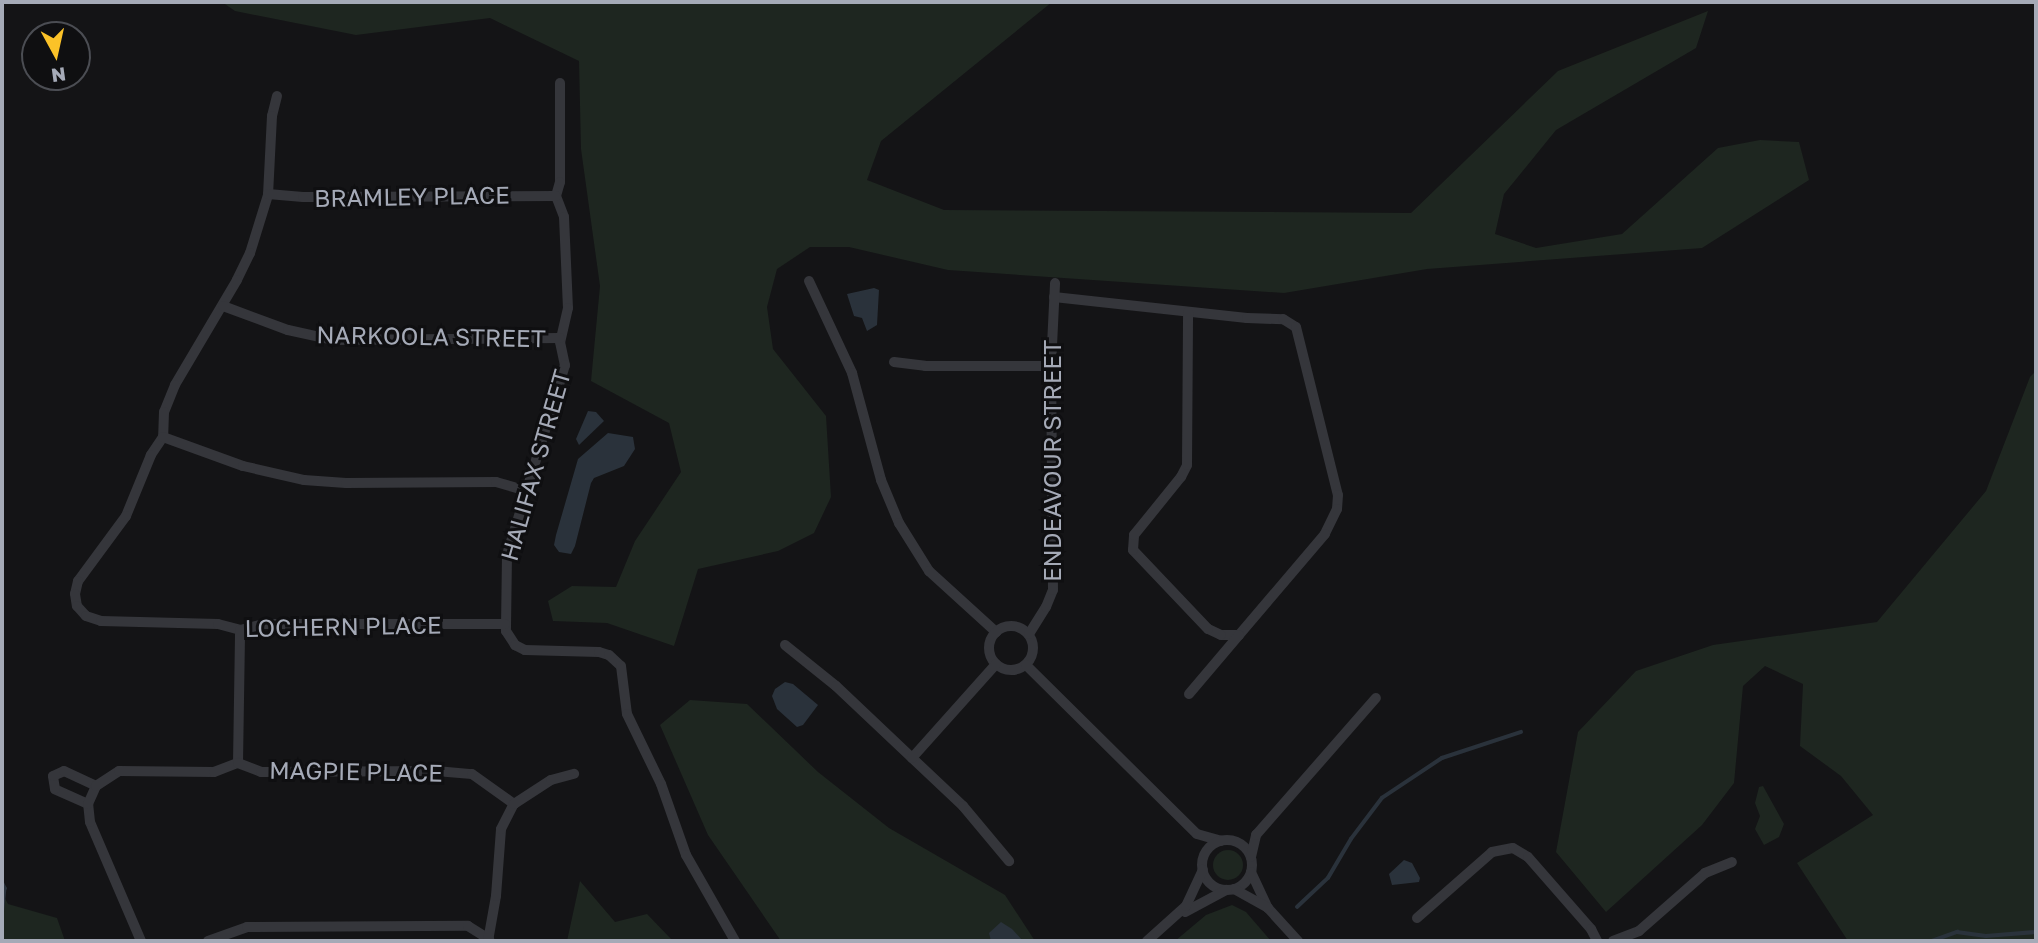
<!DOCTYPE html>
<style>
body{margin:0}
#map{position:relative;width:2038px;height:943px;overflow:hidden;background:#141416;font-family:"Golos Text",sans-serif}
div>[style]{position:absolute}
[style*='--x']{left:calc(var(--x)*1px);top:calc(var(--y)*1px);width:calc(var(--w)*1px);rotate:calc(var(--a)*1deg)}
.green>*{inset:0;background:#1e2620}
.round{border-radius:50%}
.water>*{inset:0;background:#2a323b}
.stream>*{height:3.5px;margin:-1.75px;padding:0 1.75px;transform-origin:1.75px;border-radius:1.75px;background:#2a323b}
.street>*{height:10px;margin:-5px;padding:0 5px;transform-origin:5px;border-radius:5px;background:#35363b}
.street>.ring{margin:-5px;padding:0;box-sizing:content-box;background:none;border:10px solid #35363b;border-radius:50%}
span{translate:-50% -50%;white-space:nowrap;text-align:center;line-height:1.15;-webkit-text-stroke:6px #0f0f11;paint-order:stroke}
.street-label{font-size:24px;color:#a5aab7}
.frame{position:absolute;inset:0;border:4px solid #a5aab7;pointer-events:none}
.north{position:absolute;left:21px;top:21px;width:70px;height:70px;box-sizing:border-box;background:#0f0f11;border:2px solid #4b4d53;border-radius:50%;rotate:172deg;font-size:19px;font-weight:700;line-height:28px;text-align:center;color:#a5aab7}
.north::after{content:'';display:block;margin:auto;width:24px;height:32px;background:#fbc228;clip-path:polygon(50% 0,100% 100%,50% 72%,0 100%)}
</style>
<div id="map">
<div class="green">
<div style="clip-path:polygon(222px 2px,1052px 2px,881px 141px,867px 180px,944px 210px,1411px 213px,1558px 71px,1708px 11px,1696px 48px,1556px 130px,1504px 194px,1495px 234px,1536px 248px,1622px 234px,1718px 148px,1760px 140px,1799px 142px,1809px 180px,1702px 248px,1427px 269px,1284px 293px,948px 270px,849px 247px,810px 247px,777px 269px,767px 307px,773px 349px,826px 416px,831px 497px,814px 533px,778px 551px,698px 569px,674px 646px,607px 623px,553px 621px,548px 601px,572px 586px,616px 587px,635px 541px,681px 472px,669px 423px,591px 381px,600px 286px,581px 149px,579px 61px,490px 18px,356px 35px,235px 11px)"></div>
<div style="clip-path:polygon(2036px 371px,2036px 941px,1848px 941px,1797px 863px,1873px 815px,1841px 776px,1800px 746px,1803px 684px,1765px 666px,1743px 686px,1734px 783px,1702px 825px,1606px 912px,1556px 852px,1578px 732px,1636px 671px,1713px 645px,1877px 622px,1986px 491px,2030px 377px)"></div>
<div style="clip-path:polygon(690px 700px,747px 704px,818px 772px,889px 828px,1005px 895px,1035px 941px,781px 941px,708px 835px,660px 725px)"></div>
<div style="clip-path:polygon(1763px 786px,1784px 824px,1779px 837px,1764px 845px,1755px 829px,1760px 816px,1755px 803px,1759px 787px)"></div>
<div class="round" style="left:1213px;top:850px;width:30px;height:30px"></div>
<div style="clip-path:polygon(580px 881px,615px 922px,647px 914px,673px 941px,567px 941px)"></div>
<div style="clip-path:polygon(2px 893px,8px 904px,57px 918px,65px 941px,2px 941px)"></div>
<div style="clip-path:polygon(1232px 905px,1246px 912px,1271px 941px,1175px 941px,1206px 915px)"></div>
</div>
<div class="water">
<div style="clip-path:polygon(874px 288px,879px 290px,877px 325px,867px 331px,862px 318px,854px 316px,847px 294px)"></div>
<div style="clip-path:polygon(588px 411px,596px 412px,604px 421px,579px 445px,576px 439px)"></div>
<div style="clip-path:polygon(608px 433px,633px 437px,635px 449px,624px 466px,594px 478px,591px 483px,575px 546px,571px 554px,559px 552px,554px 545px,556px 535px,578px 459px)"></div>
<div style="clip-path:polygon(785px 682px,793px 684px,818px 705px,803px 725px,797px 727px,777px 709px,772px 696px,775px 689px)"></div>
<div style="clip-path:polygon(1404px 860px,1412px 863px,1420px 878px,1419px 882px,1392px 885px,1389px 874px)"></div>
<div style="clip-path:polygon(1001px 922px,1012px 929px,1023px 941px,991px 941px,989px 933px)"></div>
</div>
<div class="stream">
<div style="--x:2;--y:882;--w:7;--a:63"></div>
<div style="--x:5;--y:888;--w:29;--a:96"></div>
<div style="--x:1297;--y:907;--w:42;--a:-43.1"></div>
<div style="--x:1328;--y:878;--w:45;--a:-59.5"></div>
<div style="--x:1351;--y:839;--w:51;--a:-52.9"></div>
<div style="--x:1382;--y:798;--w:72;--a:-33.7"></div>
<div style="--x:1442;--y:758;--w:83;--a:-18.2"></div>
<div style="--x:1932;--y:941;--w:27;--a:-20"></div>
<div style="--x:1957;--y:932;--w:29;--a:8"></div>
<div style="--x:1986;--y:936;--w:50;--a:-4.6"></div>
</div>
<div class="street">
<div style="--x:560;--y:83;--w:99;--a:90"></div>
<div style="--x:560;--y:182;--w:15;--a:106"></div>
<div style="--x:556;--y:196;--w:22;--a:69"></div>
<div style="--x:564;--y:217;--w:91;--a:87.5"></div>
<div style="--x:568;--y:308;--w:35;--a:103"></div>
<div style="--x:560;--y:342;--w:24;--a:78"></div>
<div style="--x:565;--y:365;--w:199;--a:107"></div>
<div style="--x:507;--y:555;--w:76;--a:90.8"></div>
<div style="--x:506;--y:631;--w:17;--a:57"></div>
<div style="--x:515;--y:645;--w:11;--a:27"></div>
<div style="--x:525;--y:650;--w:74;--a:1.5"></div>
<div style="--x:599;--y:652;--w:10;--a:17"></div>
<div style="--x:609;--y:655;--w:16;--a:43"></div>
<div style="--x:621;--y:666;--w:48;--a:82.9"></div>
<div style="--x:627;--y:714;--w:78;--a:64.1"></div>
<div style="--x:661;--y:784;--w:75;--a:70.6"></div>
<div style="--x:686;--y:855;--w:99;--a:60.3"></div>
<div style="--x:277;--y:96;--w:21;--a:104"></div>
<div style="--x:272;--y:116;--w:79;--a:92.9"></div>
<div style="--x:268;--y:195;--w:61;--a:107.2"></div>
<div style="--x:250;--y:253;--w:30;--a:116"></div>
<div style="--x:237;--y:280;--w:122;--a:120.6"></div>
<div style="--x:175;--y:385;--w:29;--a:112"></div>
<div style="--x:164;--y:412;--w:25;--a:92"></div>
<div style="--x:163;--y:437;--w:22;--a:124"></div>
<div style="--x:151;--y:455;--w:66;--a:112.3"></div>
<div style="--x:126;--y:516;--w:81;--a:126.4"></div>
<div style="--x:78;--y:581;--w:13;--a:103"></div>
<div style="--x:75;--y:594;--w:12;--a:81"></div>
<div style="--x:77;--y:606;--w:13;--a:48"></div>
<div style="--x:86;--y:616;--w:16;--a:18"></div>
<div style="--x:101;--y:621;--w:117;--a:1.5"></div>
<div style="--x:218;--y:624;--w:23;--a:15"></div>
<div style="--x:240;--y:630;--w:25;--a:-14"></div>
<div style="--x:264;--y:624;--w:241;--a:0"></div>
<div style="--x:268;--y:194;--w:35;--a:5"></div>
<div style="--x:303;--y:197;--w:253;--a:-0.2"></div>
<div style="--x:809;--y:281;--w:102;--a:64.9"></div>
<div style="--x:852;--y:373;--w:111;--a:74.8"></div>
<div style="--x:881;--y:480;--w:47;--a:67.3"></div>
<div style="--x:899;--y:523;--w:57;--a:58"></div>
<div style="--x:929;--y:571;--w:91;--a:42.3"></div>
<div style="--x:1054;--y:297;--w:194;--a:6.2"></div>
<div style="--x:1247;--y:318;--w:36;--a:2"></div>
<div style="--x:1283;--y:319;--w:15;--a:32"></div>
<div style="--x:1296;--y:327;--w:173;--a:76"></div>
<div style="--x:1338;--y:495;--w:14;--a:94"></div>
<div style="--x:1337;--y:509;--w:28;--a:116"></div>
<div style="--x:1325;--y:534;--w:133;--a:130.4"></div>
<div style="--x:1239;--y:635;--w:18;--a:180"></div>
<div style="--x:1221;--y:635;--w:14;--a:-155"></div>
<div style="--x:1208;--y:629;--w:109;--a:-133.5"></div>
<div style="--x:1133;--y:550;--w:15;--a:-86"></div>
<div style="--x:1134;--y:535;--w:75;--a:-51"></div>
<div style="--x:1181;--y:477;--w:13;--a:-63"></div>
<div style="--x:1187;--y:465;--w:153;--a:-89.6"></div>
<div style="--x:223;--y:306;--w:69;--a:20.3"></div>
<div style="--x:288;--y:330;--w:46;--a:12.5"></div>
<div style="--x:333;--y:340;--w:227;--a:-0.5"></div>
<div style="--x:894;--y:362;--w:31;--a:7"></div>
<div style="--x:925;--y:366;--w:126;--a:0"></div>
<div style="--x:163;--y:437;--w:85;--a:19.9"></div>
<div style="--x:243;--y:466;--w:63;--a:12.9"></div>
<div style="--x:304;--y:480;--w:42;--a:4.1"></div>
<div style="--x:346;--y:483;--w:150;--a:-0.4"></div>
<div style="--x:496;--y:482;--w:32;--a:16"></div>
<div class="ring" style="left:989px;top:626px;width:34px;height:34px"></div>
<div style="--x:1029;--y:634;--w:32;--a:-58"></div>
<div style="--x:1046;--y:607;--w:18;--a:-68"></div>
<div style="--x:1053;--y:590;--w:224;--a:-90.5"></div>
<div style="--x:1051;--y:366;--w:83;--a:-87.2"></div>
<div style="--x:785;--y:645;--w:65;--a:38.8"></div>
<div style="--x:836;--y:686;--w:175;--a:43.4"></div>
<div style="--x:963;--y:806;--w:72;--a:50.1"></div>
<div style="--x:1026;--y:665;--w:240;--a:44.7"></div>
<div style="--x:1197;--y:834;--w:25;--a:16"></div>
<div style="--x:1189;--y:694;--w:77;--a:-49.7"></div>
<div style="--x:912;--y:758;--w:126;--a:-48.2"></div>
<div style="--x:238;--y:763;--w:133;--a:-89.1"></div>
<div style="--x:88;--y:804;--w:36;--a:-156"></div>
<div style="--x:55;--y:789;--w:13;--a:-99"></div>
<div style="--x:53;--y:776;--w:12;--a:-24"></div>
<div style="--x:64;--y:771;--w:35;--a:25"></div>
<div class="ring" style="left:1202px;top:840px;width:40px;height:40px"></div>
<div style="--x:1251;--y:857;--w:23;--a:-77"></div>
<div style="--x:1256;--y:835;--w:182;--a:-48.8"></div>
<div style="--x:1251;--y:872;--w:40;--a:65"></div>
<div style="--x:1268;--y:908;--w:45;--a:47.7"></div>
<div style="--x:1234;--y:889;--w:39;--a:29"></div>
<div style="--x:1185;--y:912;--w:47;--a:-28.2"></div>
<div style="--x:1417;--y:918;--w:100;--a:-41.3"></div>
<div style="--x:1492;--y:852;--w:21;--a:-11"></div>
<div style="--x:1513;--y:848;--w:17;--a:31"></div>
<div style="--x:1528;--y:857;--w:96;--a:48.8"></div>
<div style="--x:1591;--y:929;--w:13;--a:63"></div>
<div style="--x:141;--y:941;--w:129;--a:-113.2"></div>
<div style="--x:90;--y:822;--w:18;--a:-96"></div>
<div style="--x:88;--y:804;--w:20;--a:-66"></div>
<div style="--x:96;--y:786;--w:27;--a:-33"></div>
<div style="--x:119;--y:771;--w:95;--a:0.6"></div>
<div style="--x:214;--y:772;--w:26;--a:-21"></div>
<div style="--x:238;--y:763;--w:25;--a:21"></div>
<div style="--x:261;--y:772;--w:175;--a:-0.3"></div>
<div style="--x:436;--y:771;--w:36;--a:5"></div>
<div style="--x:472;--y:774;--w:52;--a:35.5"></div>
<div style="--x:208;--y:941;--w:41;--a:-19.7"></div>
<div style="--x:247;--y:927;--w:221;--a:-0.3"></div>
<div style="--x:468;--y:926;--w:25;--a:32"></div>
<div style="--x:488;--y:941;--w:46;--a:-79.9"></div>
<div style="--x:496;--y:896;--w:67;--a:-85.7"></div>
<div style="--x:501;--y:829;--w:28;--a:-63"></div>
<div style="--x:514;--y:804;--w:44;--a:-33"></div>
<div style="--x:551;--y:780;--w:24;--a:-15"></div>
<div style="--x:1147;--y:941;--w:52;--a:-41.9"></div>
<div style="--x:1186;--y:906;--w:40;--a:-65"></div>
<div style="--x:1613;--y:941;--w:28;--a:-21"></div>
<div style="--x:1639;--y:931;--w:88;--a:-41.3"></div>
<div style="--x:1705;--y:873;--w:29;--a:-22"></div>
</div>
<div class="street-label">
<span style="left:412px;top:196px;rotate:-1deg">BRAMLEY PLACE</span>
<span style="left:431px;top:336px;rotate:1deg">NARKOOLA STREET</span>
<span style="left:1052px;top:461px;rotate:-90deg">ENDEAVOUR STREET</span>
<span style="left:535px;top:465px;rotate:-74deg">HALIFAX STREET</span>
<span style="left:343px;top:626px;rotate:-1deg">LOCHERN PLACE</span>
<span style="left:356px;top:771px;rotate:1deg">MAGPIE PLACE</span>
</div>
<div class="frame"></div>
<div class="north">N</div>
</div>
